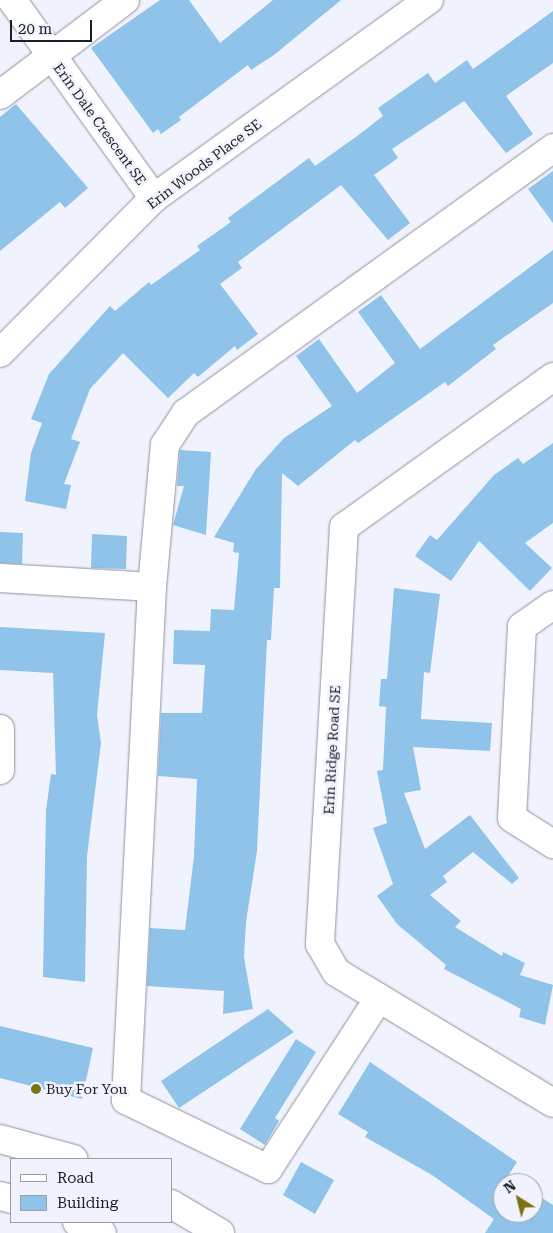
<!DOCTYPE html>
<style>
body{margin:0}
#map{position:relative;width:553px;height:1233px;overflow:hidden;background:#f0f3fd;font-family:"Roboto Serif",serif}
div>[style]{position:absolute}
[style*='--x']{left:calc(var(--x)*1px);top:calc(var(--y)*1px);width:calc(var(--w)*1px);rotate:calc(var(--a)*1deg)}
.building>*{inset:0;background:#8fc3ea}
.roads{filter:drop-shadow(0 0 1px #8f929d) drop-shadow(0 0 1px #8f929d)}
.minor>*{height:28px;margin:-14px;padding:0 14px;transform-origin:14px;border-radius:14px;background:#fff}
.major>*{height:28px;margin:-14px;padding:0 14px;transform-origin:14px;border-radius:14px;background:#fff}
.dots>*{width:14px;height:14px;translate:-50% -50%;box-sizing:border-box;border:2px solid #f0f3fd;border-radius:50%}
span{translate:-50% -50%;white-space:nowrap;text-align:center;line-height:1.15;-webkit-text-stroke:5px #f0f3fd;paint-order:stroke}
.street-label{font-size:14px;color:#1d1e23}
.poi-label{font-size:14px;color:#1d1e23}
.left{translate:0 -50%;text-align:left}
.legend{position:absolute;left:10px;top:1158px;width:162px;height:65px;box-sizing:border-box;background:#f0f3fd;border:1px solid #9c9ea6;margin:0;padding:6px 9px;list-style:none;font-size:15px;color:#1d1e23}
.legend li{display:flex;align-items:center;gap:10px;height:25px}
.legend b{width:25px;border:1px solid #9c9ea6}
.north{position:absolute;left:493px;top:1173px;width:50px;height:50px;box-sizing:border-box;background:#f0f3fd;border:1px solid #9c9ea6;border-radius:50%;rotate:324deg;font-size:14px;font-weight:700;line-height:20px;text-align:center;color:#1d1e23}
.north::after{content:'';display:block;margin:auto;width:18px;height:22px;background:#7d7214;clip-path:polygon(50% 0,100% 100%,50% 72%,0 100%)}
.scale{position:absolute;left:10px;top:20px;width:82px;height:22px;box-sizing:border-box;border:2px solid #1d1e23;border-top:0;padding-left:6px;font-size:15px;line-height:18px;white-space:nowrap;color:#1d1e23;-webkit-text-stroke:4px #f0f3fd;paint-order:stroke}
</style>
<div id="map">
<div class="building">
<div style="clip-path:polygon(160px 0,189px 0,220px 43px,273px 0,341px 0,274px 55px,251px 70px,248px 65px,179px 117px,181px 120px,161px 134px,158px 129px,153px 133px,91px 48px)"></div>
<div style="clip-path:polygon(553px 11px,553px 63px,506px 96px,533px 134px,506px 153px,464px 101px,392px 149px,398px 158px,374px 175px,410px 223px,388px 240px,341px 185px,238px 262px,242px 268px,220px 284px,258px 334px,237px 350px,235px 346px,198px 377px,194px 373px,168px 398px,123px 353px,90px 389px,71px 439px,80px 442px,64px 484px,71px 485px,66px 509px,25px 501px,31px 453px,42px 423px,31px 419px,49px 374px,110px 306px,115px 311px,149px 282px,151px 285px,200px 250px,197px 246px,231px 222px,228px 218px,309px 158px,315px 166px,360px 134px,383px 116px,378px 108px,428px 73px,435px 83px,467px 60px,473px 69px)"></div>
<div style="clip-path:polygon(16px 104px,88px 188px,65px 208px,60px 202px,0 251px,0 117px)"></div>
<div style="clip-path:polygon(553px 171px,553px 223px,528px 189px)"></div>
<div style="clip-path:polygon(553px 250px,553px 303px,493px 345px,496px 349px,448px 386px,445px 382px,358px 443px,355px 440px,298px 486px,282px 473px,280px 588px,274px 588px,271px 640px,267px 640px,257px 851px,246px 922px,244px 957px,253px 1009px,223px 1014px,224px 991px,147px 986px,150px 928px,185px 930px,194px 856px,197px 779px,158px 776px,161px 713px,202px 713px,205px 665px,173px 664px,174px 630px,210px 631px,211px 609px,234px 610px,239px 553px,233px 552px,234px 543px,214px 537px,256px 469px,284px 438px,332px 406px,296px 356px,319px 339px,357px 393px,395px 363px,358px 312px,381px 295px,420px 349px)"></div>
<div style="clip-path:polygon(553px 443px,553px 523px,525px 543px,552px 568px,530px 591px,479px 541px,451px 581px,415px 556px,430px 535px,437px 540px,494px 475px,518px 458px,523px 464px)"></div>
<div style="clip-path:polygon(180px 450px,211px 452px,206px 535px,173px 525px,184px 486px,177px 486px)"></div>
<div style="clip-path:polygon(0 532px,23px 533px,22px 564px,0 563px)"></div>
<div style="clip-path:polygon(92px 534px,127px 536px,126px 569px,91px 568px)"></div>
<div style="clip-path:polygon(394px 588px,440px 594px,430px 673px,424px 672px,421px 719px,492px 723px,490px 751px,413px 747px,421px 790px,404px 793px,425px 849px,470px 815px,519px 878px,512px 884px,473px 852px,443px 876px,447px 882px,430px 895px,461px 921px,455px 927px,502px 956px,503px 952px,525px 963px,520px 975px,553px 985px,545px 1025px,519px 1017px,521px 1009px,444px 969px,446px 965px,397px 924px,377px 896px,393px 884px,373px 828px,387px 823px,377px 771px,383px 770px,386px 707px,379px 706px,381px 679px,387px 679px)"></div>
<div style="clip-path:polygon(0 627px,105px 633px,97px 715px,101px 743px,87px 856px,85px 982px,43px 977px,46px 810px,51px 774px,56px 775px,53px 673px,0 670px)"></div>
<div style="clip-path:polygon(268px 1009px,294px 1032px,179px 1108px,161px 1081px)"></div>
<div style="clip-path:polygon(0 1026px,93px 1048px,82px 1099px,0 1078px)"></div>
<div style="clip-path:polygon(296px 1039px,316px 1052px,275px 1118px,279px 1121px,265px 1145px,240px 1129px)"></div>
<div style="clip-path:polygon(370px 1062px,517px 1162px,508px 1176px,519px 1183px,503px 1183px,503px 1213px,533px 1213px,533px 1192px,553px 1205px,553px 1233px,485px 1233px,494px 1219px,432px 1175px,365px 1137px,368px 1132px,338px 1114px)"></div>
<div style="clip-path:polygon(301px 1162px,334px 1180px,315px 1214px,283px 1195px)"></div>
</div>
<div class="roads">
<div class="minor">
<div style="--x:12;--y:0;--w:244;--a:54.4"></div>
<div style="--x:0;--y:95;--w:157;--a:-37.2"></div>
<div style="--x:0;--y:353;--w:218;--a:-45.2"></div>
<div style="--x:154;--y:198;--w:339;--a:-35.8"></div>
<div style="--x:553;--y:377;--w:257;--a:144.3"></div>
<div style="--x:344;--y:527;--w:418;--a:93.3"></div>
<div style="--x:320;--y:944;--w:32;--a:60"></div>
<div style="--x:336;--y:972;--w:253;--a:31.1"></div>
<div style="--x:0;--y:578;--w:152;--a:3.4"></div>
<div style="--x:553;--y:605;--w:38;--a:145"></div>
<div style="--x:522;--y:627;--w:191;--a:93"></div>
<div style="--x:512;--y:818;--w:49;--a:32.4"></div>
<div style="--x:0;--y:729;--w:41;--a:90"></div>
<div style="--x:379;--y:998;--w:204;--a:123"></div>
<div style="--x:268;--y:1169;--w:158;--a:-154.1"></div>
<div style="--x:126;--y:1100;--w:514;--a:-87.1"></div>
<div style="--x:152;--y:587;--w:143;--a:-84.8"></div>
<div style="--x:165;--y:445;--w:38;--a:-57"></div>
<div style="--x:186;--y:413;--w:453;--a:-35.8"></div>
</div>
<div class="major">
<div style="--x:0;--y:1139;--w:76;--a:15.3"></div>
<div style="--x:0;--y:1196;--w:11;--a:15"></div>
<div style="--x:171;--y:1204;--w:57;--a:30.6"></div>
<div style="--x:77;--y:1222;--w:27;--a:24"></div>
</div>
</div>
<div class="dots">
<div style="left:36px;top:1089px;background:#7d7214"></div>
</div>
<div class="street-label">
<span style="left:100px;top:124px;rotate:54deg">Erin Dale Crescent SE</span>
<span style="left:204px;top:164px;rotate:-37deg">Erin Woods Place SE</span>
<span style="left:332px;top:750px;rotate:-87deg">Erin Ridge Road SE</span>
</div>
<div class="poi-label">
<span class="left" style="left:46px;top:1089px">Buy For You</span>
</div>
<ul class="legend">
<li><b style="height:6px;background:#fff"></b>Road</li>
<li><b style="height:14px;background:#8fc3ea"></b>Building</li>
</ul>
<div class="north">N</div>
<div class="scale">20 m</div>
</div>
